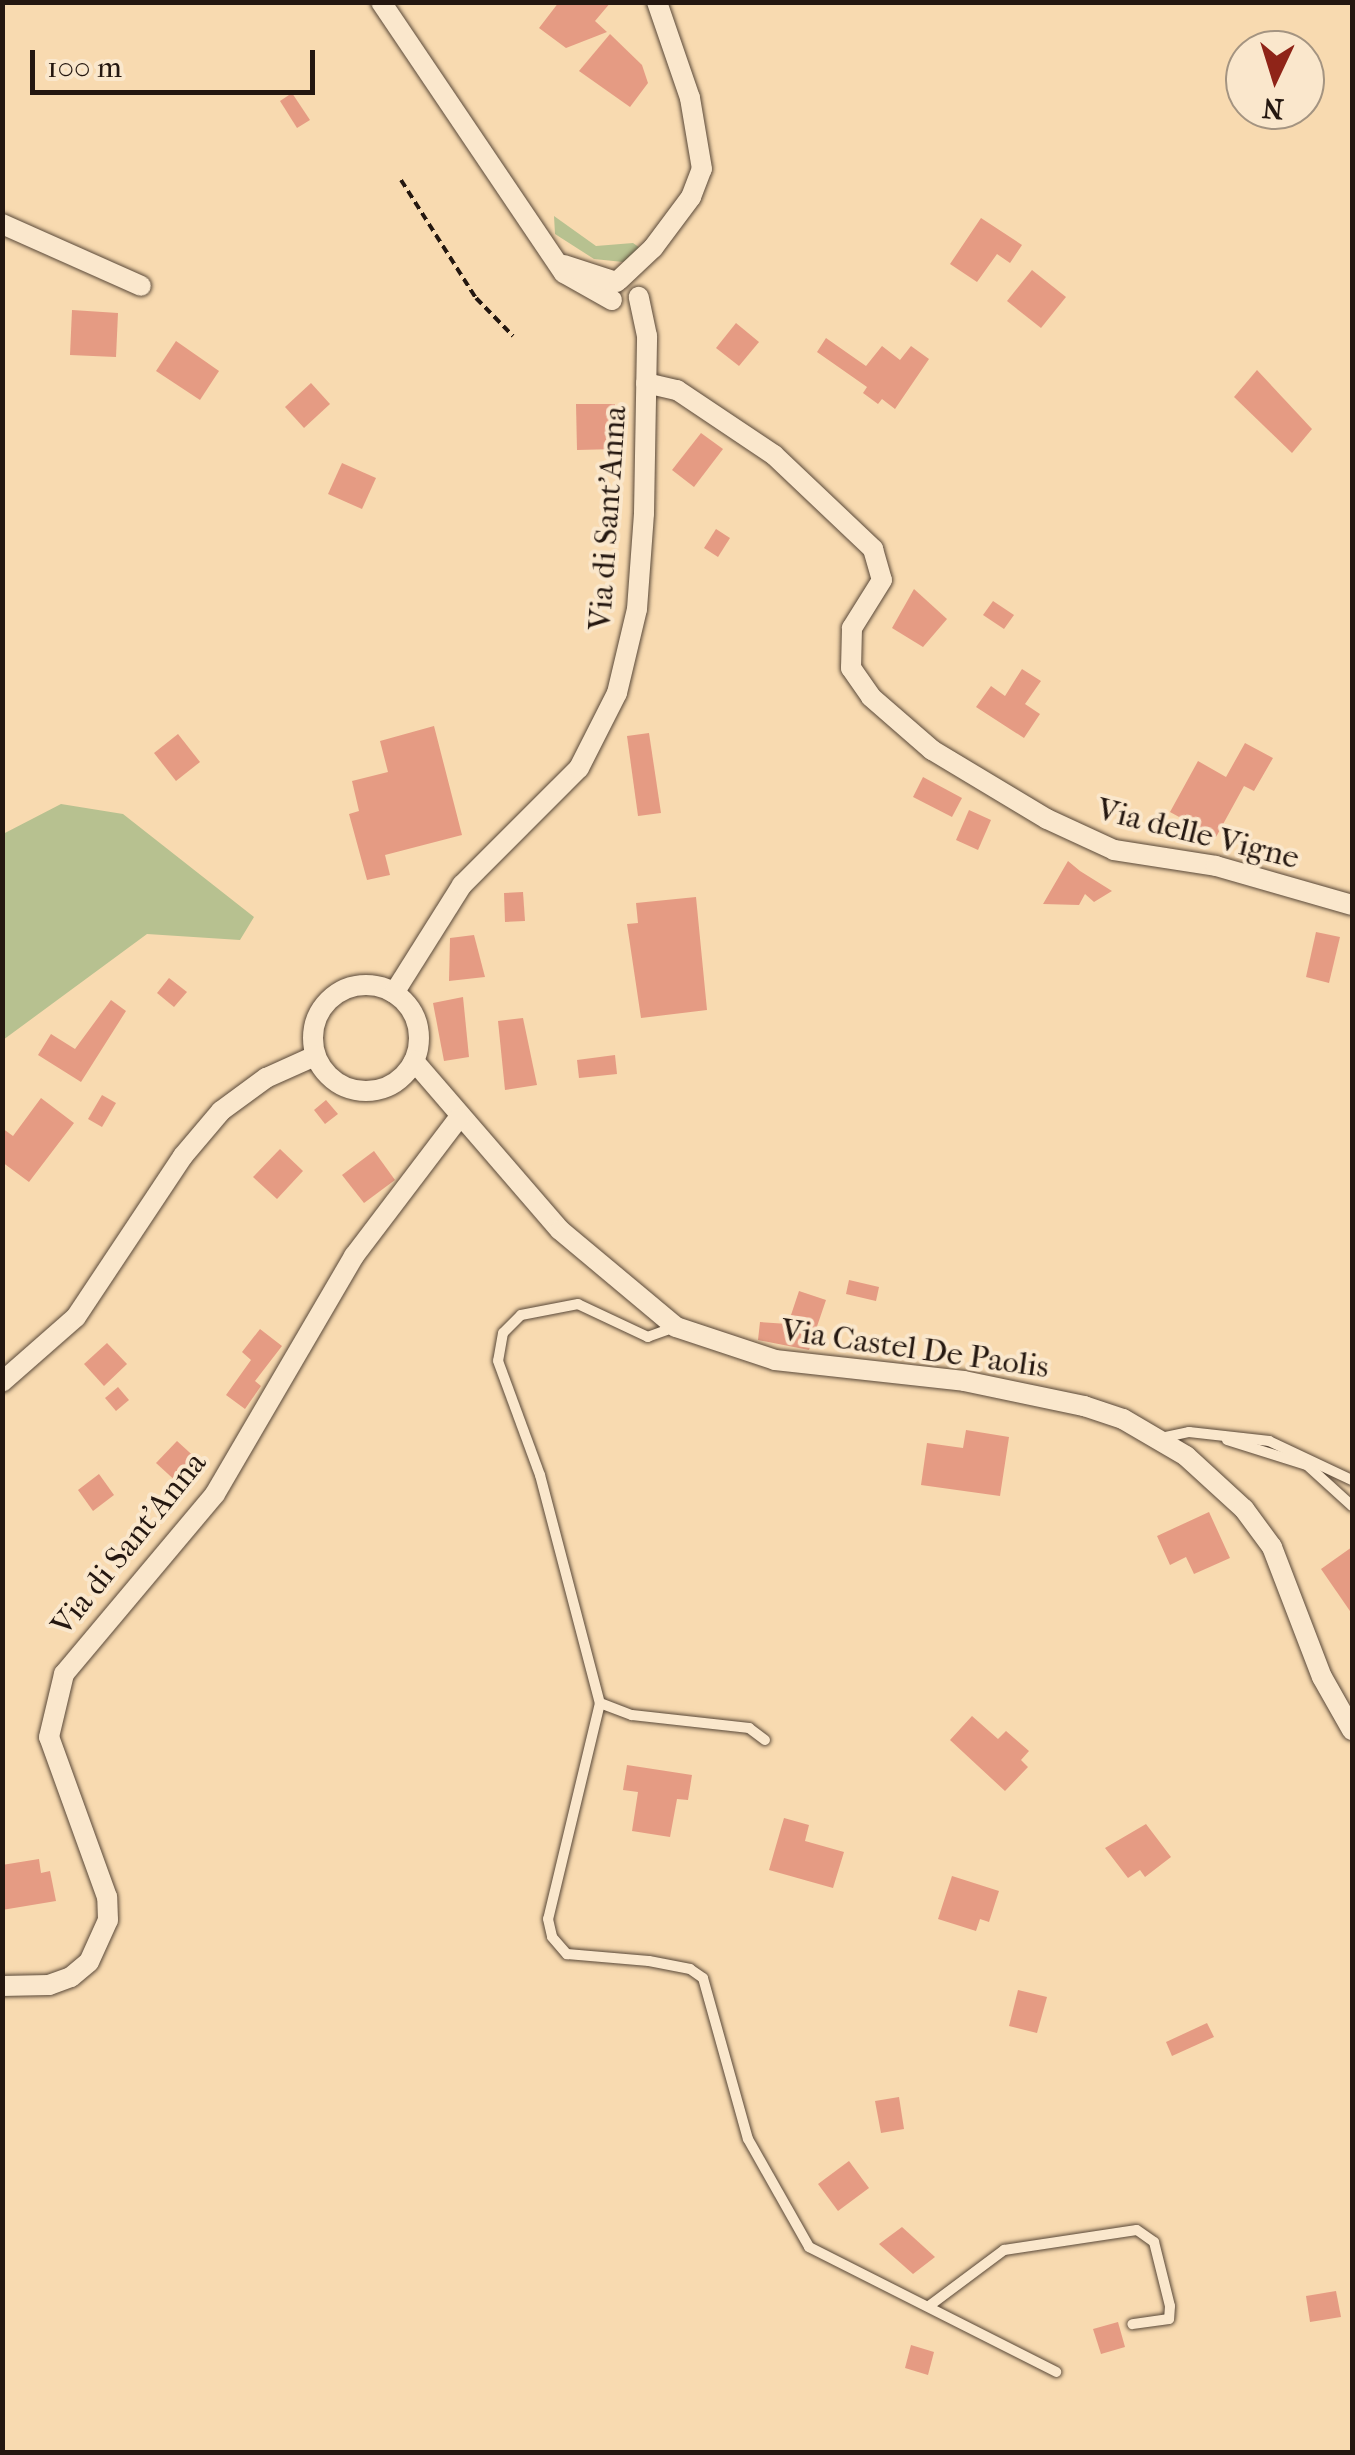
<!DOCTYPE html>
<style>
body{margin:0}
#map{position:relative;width:1355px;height:2455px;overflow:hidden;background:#f8dab0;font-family:"IM FELL French Canon",serif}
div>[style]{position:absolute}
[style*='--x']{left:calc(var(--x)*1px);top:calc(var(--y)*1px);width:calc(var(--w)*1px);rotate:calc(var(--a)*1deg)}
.green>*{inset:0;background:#b7c190}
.building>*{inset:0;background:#e59b83}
.path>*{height:4px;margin-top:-2px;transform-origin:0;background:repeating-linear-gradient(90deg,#241710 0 8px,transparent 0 13px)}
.roads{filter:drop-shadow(0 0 2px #594838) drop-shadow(0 0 2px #594838)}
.service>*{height:10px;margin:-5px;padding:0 5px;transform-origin:5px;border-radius:5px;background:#fae7cc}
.minor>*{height:20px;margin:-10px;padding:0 10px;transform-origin:10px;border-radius:10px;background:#fae7cc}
.minor>.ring{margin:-10px;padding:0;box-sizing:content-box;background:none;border:20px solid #fae7cc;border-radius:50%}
span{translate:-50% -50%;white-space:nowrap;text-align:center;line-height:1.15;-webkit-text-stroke:8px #fae7cc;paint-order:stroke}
.street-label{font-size:32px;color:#241710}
.frame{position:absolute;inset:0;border:5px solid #241710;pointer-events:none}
.north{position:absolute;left:1225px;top:30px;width:100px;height:100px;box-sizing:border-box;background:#fae7cc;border:2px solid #a49481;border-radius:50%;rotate:184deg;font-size:28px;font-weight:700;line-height:40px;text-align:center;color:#241710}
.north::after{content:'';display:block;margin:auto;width:35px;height:45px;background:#8f2418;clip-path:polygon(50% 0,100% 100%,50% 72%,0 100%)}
.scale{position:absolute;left:30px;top:50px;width:285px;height:45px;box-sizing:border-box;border:5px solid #241710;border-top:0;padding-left:12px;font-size:30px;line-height:35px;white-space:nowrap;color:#241710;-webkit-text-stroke:8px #fae7cc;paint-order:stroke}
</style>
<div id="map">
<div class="green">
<div style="clip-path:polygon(554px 216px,596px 246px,633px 243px,643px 250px,623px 262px,594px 259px,555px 234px)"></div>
<div style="clip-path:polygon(61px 804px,123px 814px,254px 917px,240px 940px,147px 934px,3px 1040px,3px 834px)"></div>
</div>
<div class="building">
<div style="clip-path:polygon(559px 2px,611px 2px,595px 21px,607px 32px,566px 48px,539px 28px)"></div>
<div style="clip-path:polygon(610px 34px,642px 65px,648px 83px,630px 107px,579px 71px)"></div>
<div style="clip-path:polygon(292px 93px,310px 120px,297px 128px,280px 101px)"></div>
<div style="clip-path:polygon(981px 218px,1022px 245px,1010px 263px,997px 254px,977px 282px,950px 264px)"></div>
<div style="clip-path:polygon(1032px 270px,1066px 297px,1041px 328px,1007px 301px)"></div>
<div style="clip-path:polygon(72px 310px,118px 313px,116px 357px,70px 355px)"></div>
<div style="clip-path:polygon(736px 323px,759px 342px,739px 366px,716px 348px)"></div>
<div style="clip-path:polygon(826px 338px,866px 366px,882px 346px,900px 360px,911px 346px,929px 359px,895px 409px,882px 399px,878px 404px,863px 393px,867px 387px,817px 352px)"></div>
<div style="clip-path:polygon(176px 341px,219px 371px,200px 400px,156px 371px)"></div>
<div style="clip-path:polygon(1257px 370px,1312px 429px,1292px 453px,1234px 397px)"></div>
<div style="clip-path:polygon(311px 383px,330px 404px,304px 428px,285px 407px)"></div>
<div style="clip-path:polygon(576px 404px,615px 404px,616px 449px,577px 450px)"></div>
<div style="clip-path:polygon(701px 433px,723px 449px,694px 487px,672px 470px)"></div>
<div style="clip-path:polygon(342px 463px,376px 478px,362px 509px,328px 494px)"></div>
<div style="clip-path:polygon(716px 529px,730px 538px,718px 557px,704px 548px)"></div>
<div style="clip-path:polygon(914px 589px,947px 619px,923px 647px,892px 628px)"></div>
<div style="clip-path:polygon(993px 601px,1014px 615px,1004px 629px,983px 615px)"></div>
<div style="clip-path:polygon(1022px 669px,1041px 681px,1025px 704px,1040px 714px,1024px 738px,976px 707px,991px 686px,1005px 696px)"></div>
<div style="clip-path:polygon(434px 726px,462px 835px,385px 855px,390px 875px,367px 880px,349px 814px,359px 811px,352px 781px,388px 772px,380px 741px)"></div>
<div style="clip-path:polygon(649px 733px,661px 813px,638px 816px,627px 736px)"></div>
<div style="clip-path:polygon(178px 734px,200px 762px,176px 781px,154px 753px)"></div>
<div style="clip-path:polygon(1245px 743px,1273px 758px,1254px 791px,1244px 786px,1216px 837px,1170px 812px,1198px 761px,1226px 777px)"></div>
<div style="clip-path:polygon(923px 777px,962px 798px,952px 817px,913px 797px)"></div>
<div style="clip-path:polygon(969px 810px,991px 820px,978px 850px,956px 840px)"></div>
<div style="clip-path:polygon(1068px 861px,1080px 871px,1112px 891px,1094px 902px,1085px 894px,1079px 905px,1043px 904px)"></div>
<div style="clip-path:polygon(523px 892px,525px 921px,505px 922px,504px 893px)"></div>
<div style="clip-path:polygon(696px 897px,707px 1010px,641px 1018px,627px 924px,638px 923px,636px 903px)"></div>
<div style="clip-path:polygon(1316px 932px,1340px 937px,1329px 983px,1306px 977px)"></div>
<div style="clip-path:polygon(474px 935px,485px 977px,449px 981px,450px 938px)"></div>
<div style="clip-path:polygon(169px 978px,187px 992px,174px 1007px,157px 993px)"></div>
<div style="clip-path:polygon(463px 997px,469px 1057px,444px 1061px,433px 1003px)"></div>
<div style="clip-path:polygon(111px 1000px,126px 1011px,81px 1082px,38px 1055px,51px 1034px,75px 1049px)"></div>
<div style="clip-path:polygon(523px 1018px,537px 1085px,505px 1090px,498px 1021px)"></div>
<div style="clip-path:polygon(615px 1055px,617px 1074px,579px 1078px,577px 1060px)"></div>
<div style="clip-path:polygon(102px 1095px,116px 1103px,102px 1127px,88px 1119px)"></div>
<div style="clip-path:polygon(41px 1098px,74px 1123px,29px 1182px,2px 1162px,2px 1128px,13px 1136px)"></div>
<div style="clip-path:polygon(326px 1100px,338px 1114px,325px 1124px,314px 1110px)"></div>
<div style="clip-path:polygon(280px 1149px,303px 1171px,277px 1199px,253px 1177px)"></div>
<div style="clip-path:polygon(374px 1151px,395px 1180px,364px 1203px,342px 1175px)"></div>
<div style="clip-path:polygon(849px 1280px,879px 1287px,876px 1301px,846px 1294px)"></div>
<div style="clip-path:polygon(799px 1291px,826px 1300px,809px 1350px,758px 1340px,760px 1322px,788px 1324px)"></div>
<div style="clip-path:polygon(260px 1329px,282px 1346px,255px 1381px,261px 1386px,245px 1409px,226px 1395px,251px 1360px,242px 1352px)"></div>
<div style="clip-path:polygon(107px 1343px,127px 1364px,104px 1386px,84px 1364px)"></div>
<div style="clip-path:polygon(118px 1387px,129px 1400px,116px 1411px,105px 1398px)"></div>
<div style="clip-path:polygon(966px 1430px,1009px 1437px,1000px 1496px,921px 1485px,927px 1443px,963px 1448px)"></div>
<div style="clip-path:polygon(177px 1441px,200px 1462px,179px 1484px,156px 1463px)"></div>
<div style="clip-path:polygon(99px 1474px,114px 1495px,93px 1511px,78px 1490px)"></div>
<div style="clip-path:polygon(1209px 1512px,1230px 1558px,1194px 1574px,1186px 1557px,1170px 1565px,1157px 1536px)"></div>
<div style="clip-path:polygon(1352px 1547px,1352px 1614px,1321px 1569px)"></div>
<div style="clip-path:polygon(972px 1716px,998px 1739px,1006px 1731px,1029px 1751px,1021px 1760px,1028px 1767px,1005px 1791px,950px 1740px)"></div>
<div style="clip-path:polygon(627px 1765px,692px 1775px,688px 1800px,677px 1799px,670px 1837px,632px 1831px,638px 1792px,623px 1790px)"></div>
<div style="clip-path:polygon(784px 1818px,809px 1825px,805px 1841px,844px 1852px,833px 1888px,769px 1870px)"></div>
<div style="clip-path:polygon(1146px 1824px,1171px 1857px,1145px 1877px,1140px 1870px,1128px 1878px,1105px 1848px)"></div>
<div style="clip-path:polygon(39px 1859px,41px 1873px,50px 1871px,56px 1901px,2px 1910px,2px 1865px)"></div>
<div style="clip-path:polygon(952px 1876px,999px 1891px,989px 1922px,980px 1919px,976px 1931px,938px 1919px)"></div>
<div style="clip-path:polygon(1018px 1990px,1047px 1997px,1037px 2033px,1009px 2026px)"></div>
<div style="clip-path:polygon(1207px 2023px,1214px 2037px,1172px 2056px,1166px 2042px)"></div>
<div style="clip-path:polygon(899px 2097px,904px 2129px,881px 2133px,875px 2101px)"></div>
<div style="clip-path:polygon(849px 2161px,869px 2188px,838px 2211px,818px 2184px)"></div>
<div style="clip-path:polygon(902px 2227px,935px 2257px,913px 2274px,879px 2244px)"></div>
<div style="clip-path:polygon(1336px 2291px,1341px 2317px,1310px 2322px,1306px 2296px)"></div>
<div style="clip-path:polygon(1118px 2322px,1125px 2347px,1101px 2354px,1093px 2329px)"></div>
<div style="clip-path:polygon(911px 2345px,934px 2352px,928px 2375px,905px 2368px)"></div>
</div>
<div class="path">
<div style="--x:401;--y:180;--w:140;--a:57.6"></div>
<div style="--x:476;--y:298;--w:53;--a:45.8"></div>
</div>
<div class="roads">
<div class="service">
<div style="--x:675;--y:1327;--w:29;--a:160"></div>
<div style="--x:648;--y:1337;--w:77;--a:-154.8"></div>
<div style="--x:578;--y:1304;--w:58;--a:169.1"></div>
<div style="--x:521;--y:1315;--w:25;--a:135"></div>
<div style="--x:503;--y:1333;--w:28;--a:100"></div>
<div style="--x:498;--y:1361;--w:121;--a:69.8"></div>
<div style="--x:540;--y:1475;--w:236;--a:75.3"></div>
<div style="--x:600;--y:1703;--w:34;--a:21"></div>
<div style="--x:632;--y:1715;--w:118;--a:6.3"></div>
<div style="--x:749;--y:1728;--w:20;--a:37"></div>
<div style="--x:1161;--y:1438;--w:29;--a:-12"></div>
<div style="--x:1189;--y:1432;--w:81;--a:6.4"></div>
<div style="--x:1269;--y:1441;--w:92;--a:25.2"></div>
<div style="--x:1227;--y:1440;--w:84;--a:17.4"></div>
<div style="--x:1307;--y:1465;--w:61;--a:42.3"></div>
<div style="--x:600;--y:1703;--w:222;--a:103.5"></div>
<div style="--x:548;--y:1919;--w:18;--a:77"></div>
<div style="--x:552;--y:1937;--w:23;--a:49"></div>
<div style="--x:567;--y:1954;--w:82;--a:4.9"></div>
<div style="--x:649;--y:1961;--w:42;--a:11"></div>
<div style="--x:690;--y:1969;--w:16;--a:35"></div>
<div style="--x:703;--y:1978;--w:167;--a:74.4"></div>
<div style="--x:748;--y:2139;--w:124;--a:60.5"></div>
<div style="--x:809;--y:2247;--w:277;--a:26.8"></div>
<div style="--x:929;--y:2306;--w:94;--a:-36.7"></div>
<div style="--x:1004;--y:2250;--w:134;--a:-8.6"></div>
<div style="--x:1137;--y:2230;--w:21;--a:35"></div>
<div style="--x:1154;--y:2242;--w:66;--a:76"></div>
<div style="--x:1170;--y:2306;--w:13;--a:94"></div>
<div style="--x:1169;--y:2319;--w:37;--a:172"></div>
</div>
<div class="minor">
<div style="--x:381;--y:2;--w:327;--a:56"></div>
<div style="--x:564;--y:273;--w:55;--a:29.4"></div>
<div style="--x:2;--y:224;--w:152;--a:24"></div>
<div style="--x:564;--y:265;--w:55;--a:18.1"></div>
<div style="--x:619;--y:280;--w:47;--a:-43.3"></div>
<div style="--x:653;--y:248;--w:64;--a:-53.3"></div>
<div style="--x:691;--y:197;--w:30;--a:-69"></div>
<div style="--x:702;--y:169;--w:72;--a:-99.6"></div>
<div style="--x:690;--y:98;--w:102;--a:-109"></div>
<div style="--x:646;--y:383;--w:32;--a:13"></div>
<div style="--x:677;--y:390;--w:117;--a:33.8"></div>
<div style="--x:774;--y:455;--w:137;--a:43.5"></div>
<div style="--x:873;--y:549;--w:32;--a:74"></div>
<div style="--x:882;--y:580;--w:57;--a:122"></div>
<div style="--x:852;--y:628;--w:40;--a:91.4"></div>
<div style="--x:851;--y:668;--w:35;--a:55"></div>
<div style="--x:871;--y:697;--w:81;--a:41"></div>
<div style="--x:932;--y:750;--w:134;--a:31"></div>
<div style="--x:1047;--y:819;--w:74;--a:24.8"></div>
<div style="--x:1114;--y:850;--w:103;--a:8.9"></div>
<div style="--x:1216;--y:866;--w:141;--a:16"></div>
<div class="ring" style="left:313px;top:985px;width:86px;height:86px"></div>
<div style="--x:394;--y:993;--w:128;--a:-57.8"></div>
<div style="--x:462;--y:885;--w:165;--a:-45"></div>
<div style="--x:579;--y:768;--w:84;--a:-63.1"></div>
<div style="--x:617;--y:693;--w:86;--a:-76.6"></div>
<div style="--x:637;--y:609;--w:96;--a:-85.8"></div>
<div style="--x:644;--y:513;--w:177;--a:-89"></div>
<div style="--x:647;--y:336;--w:40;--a:-102"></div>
<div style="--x:414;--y:1061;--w:223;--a:49.2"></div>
<div style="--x:560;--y:1230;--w:151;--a:39.9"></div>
<div style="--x:676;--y:1327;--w:104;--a:18.4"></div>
<div style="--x:775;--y:1360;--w:190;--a:6.3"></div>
<div style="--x:964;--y:1381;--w:123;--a:11.8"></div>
<div style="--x:1084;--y:1406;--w:41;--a:18.4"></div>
<div style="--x:1123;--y:1419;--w:73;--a:30.4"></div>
<div style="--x:1186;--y:1456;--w:79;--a:42.4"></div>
<div style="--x:1244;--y:1509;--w:47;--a:53.6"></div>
<div style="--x:1272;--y:1547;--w:139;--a:69"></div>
<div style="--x:1322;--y:1677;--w:61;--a:60.5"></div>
<div style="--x:2;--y:1382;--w:98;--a:-41.3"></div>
<div style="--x:76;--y:1317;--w:193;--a:-56.4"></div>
<div style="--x:183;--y:1156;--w:59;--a:-49.8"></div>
<div style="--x:221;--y:1111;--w:56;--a:-36.3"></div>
<div style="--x:266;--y:1078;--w:54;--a:-24.2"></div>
<div style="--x:2;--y:1986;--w:47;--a:-1.2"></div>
<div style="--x:49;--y:1985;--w:23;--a:-20"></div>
<div style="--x:71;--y:1977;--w:23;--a:-40"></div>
<div style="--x:89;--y:1962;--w:46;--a:-65.7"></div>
<div style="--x:108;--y:1920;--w:23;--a:-92"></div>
<div style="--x:107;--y:1897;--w:170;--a:-109.9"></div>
<div style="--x:49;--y:1737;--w:65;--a:-76.6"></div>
<div style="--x:64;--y:1674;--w:235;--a:-50"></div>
<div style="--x:215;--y:1494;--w:276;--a:-59.7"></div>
<div style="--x:354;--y:1256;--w:172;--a:-52.8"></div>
</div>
</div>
<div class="street-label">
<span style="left:608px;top:518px;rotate:-86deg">Via di Sant'Anna</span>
<span style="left:1198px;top:834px;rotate:14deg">Via delle Vigne</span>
<span style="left:915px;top:1349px;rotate:8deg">Via Castel De Paolis</span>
<span style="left:129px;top:1544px;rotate:-51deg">Via di Sant'Anna</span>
</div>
<div class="frame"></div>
<div class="north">N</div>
<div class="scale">100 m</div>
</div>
